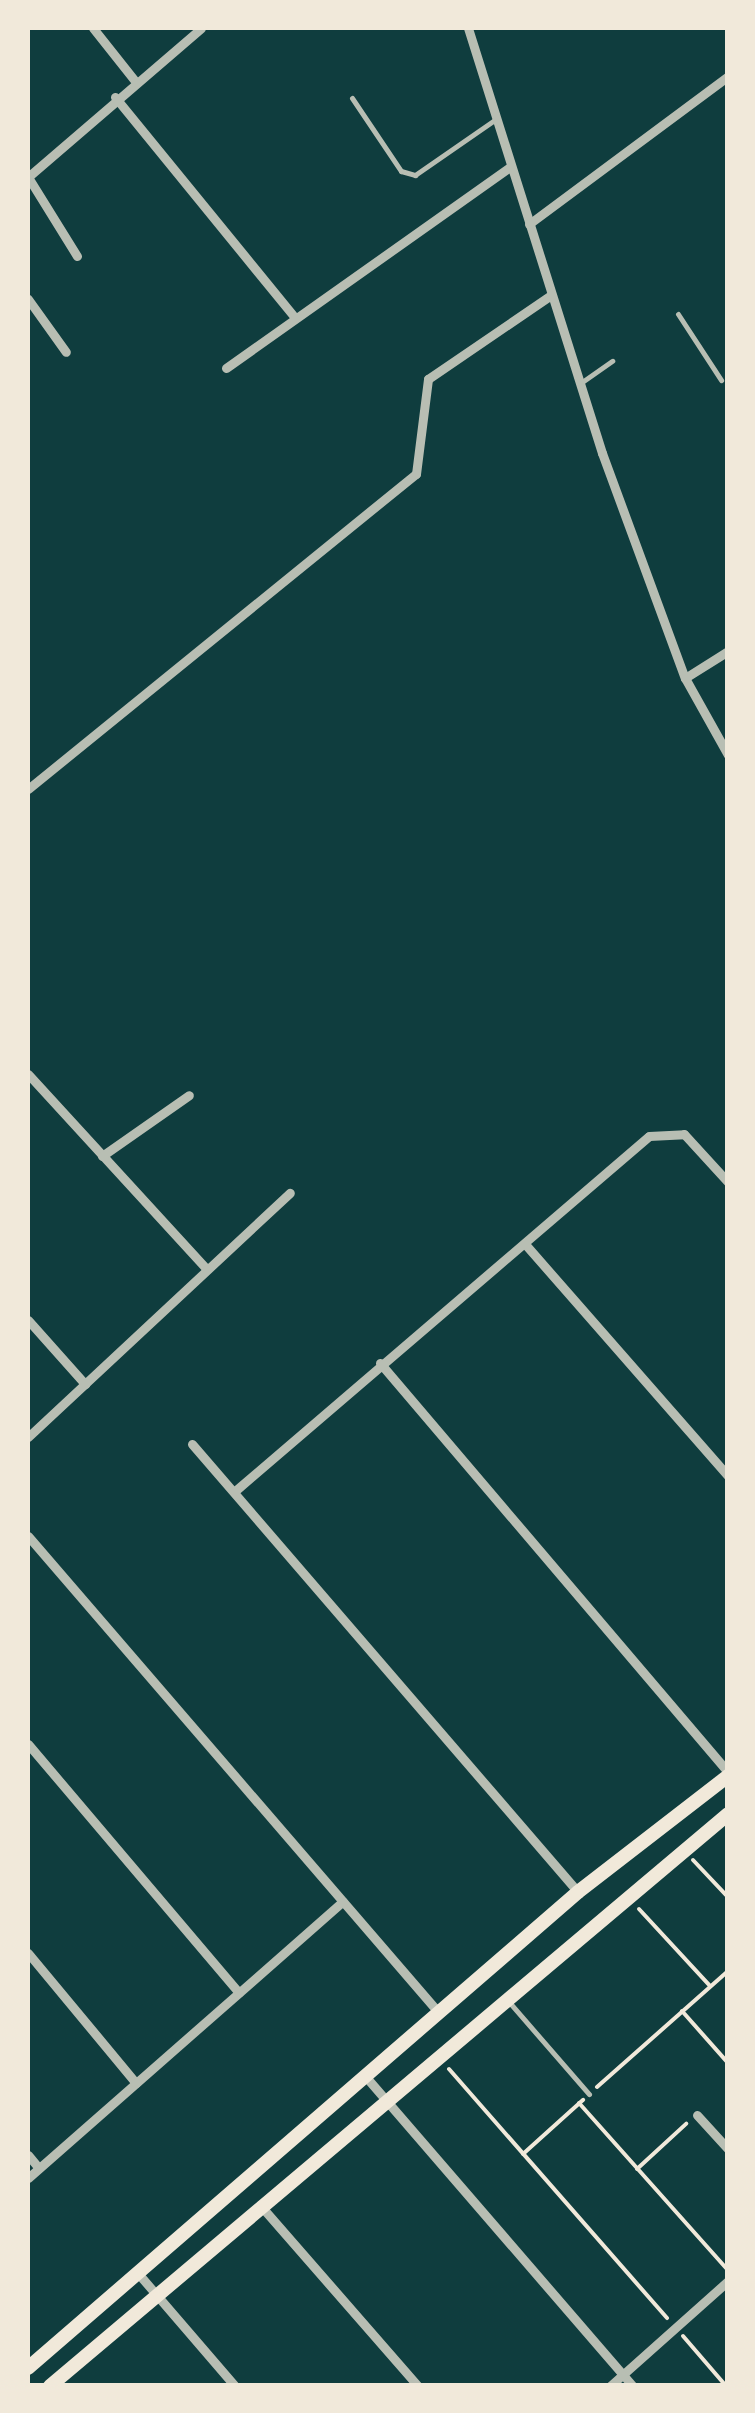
<!DOCTYPE html>
<style>
body{margin:0}
#map{position:relative;width:755px;height:2413px;overflow:hidden;background:#0f3d3e;font-family:Georgia,serif}
div>[style]{position:absolute}
[style*='--x']{left:calc(var(--x)*1px);top:calc(var(--y)*1px);width:calc(var(--w)*1px);rotate:calc(var(--a)*1deg)}
.path>*{height:4px;margin:-2px;padding:0 2px;transform-origin:2px;border-radius:2px;background:#f1e9da}
.service>*{height:5px;margin:-2.5px;padding:0 2.5px;transform-origin:2.5px;border-radius:2.5px;background:#b8beb3}
.minor>*{height:9px;margin:-4.5px;padding:0 4.5px;transform-origin:4.5px;border-radius:4.5px;background:#b8beb3}
.secondary>*{height:14px;margin:-7px;padding:0 7px;transform-origin:7px;border-radius:7px;background:#f1e9da}
span{translate:-50% -50%;white-space:nowrap;text-align:center;line-height:1.15;-webkit-text-stroke:8px #f1e9da;paint-order:stroke}
.frame{position:absolute;inset:0;border:30px solid #f1e9da;pointer-events:none}
</style>
<div id="map">
<div class="path">
<div style="--x:693;--y:1860;--w:51;--a:46.6"></div>
<div style="--x:639;--y:1909;--w:105;--a:47.3"></div>
<div style="--x:682;--y:2011;--w:69;--a:48.5"></div>
<div style="--x:449;--y:2069;--w:331;--a:48.8"></div>
<div style="--x:597;--y:2087;--w:175;--a:-41.5"></div>
<div style="--x:579;--y:2103;--w:224;--a:48.3"></div>
<div style="--x:523;--y:2154;--w:81;--a:-42"></div>
<div style="--x:637;--y:2169;--w:67;--a:-42.6"></div>
<div style="--x:683;--y:2336;--w:66;--a:49.3"></div>
</div>
<div class="service">
<div style="--x:352;--y:98;--w:88;--a:56.1"></div>
<div style="--x:401;--y:171;--w:15;--a:16"></div>
<div style="--x:415;--y:175;--w:98;--a:-34.7"></div>
<div style="--x:678;--y:314;--w:79;--a:56.9"></div>
<div style="--x:582;--y:382;--w:37;--a:-35"></div>
<div style="--x:509;--y:2002;--w:122;--a:49"></div>
</div>
<div class="minor">
<div style="--x:93;--y:28;--w:68;--a:51.6"></div>
<div style="--x:468;--y:28;--w:446;--a:72.5"></div>
<div style="--x:602;--y:453;--w:240;--a:69.8"></div>
<div style="--x:685;--y:678;--w:88;--a:60.8"></div>
<div style="--x:115;--y:97;--w:281;--a:50.8"></div>
<div style="--x:28;--y:177;--w:228;--a:-40.7"></div>
<div style="--x:28;--y:177;--w:93;--a:58.2"></div>
<div style="--x:529;--y:224;--w:248;--a:-36.6"></div>
<div style="--x:28;--y:299;--w:65;--a:54.4"></div>
<div style="--x:226;--y:368;--w:348;--a:-35.3"></div>
<div style="--x:685;--y:678;--w:51;--a:-32.1"></div>
<div style="--x:28;--y:789;--w:500;--a:-39.1"></div>
<div style="--x:416;--y:474;--w:96;--a:-82.8"></div>
<div style="--x:428;--y:379;--w:149;--a:-34.3"></div>
<div style="--x:28;--y:1074;--w:262;--a:47.5"></div>
<div style="--x:102;--y:1156;--w:106;--a:-35"></div>
<div style="--x:525;--y:1244;--w:308;--a:48.8"></div>
<div style="--x:28;--y:1320;--w:86;--a:48.3"></div>
<div style="--x:380;--y:1363;--w:537;--a:49.61"></div>
<div style="--x:28;--y:1437;--w:358;--a:-43"></div>
<div style="--x:192;--y:1444;--w:591;--a:49.25"></div>
<div style="--x:235;--y:1491;--w:545;--a:-40.61"></div>
<div style="--x:649;--y:1136;--w:35;--a:-3"></div>
<div style="--x:684;--y:1134;--w:65;--a:47.5"></div>
<div style="--x:28;--y:1536;--w:630;--a:49.25"></div>
<div style="--x:28;--y:1744;--w:326;--a:49.7"></div>
<div style="--x:28;--y:1953;--w:169;--a:50.3"></div>
<div style="--x:366;--y:2077;--w:408;--a:49.2"></div>
<div style="--x:697;--y:2115;--w:46;--a:47.6"></div>
<div style="--x:28;--y:2155;--w:17;--a:50"></div>
<div style="--x:28;--y:2178;--w:419;--a:-41.3"></div>
<div style="--x:260;--y:2205;--w:240;--a:48.9"></div>
<div style="--x:136;--y:2271;--w:152;--a:49.3"></div>
<div style="--x:610;--y:2386;--w:158;--a:-41.7"></div>
</div>
<div class="secondary">
<div style="--x:28;--y:2368;--w:727;--a:-40.87"></div>
<div style="--x:578;--y:1892;--w:190;--a:-37.7"></div>
<div style="--x:50;--y:2386;--w:887;--a:-40.15"></div>
</div>
<div class="frame"></div>
</div>
